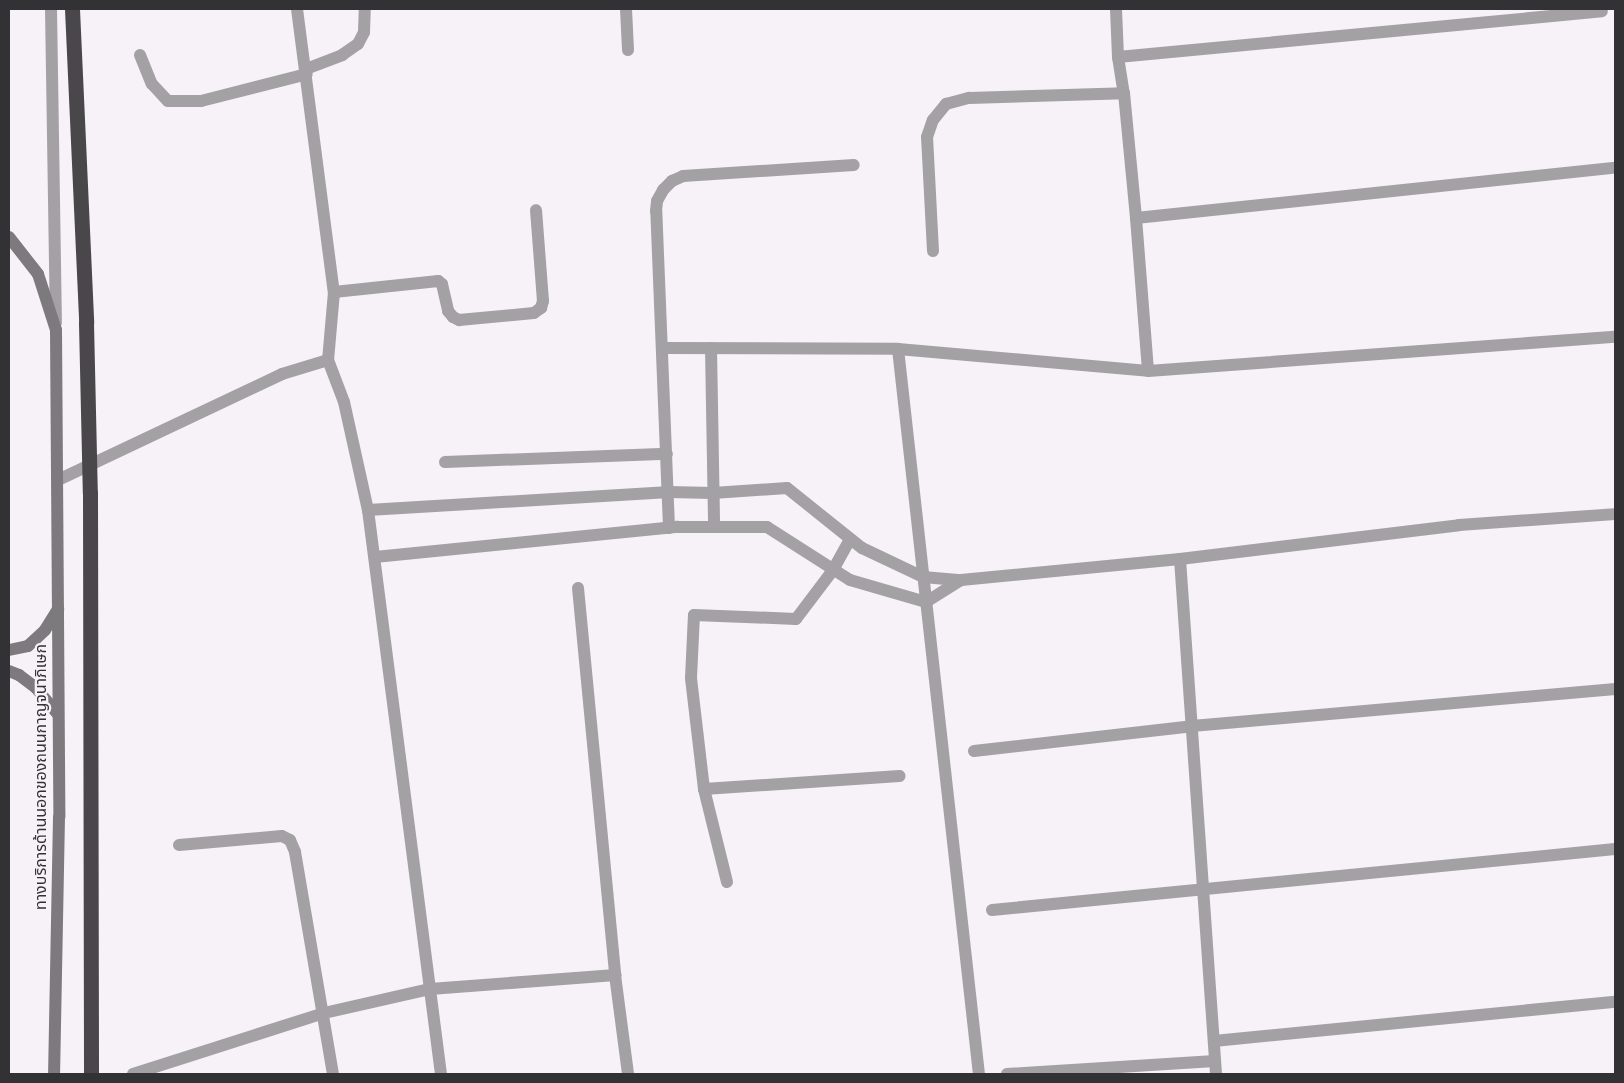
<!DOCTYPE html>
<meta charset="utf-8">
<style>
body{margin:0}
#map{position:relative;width:1624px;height:1083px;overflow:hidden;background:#f6f2f8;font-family:"Fira Sans Condensed","Noto Sans Thai",sans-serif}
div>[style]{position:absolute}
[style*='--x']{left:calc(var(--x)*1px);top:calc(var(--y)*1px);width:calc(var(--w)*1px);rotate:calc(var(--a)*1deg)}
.service>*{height:12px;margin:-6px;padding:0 6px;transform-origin:6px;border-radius:6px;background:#a3a1a4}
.minor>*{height:12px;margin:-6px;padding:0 6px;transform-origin:6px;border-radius:6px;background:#a3a1a4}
.secondary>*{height:12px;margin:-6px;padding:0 6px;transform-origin:6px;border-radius:6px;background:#7d7a7d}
.motorway-bridge>*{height:15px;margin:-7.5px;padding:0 7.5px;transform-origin:7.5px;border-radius:7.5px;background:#4a474b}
span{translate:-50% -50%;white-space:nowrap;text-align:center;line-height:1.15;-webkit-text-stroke:4.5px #f6f2f8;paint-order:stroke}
.street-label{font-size:16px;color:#323133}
.frame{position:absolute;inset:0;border:10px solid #323133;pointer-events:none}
</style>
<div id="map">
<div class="service">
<div style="--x:626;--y:9;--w:41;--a:87.2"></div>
<div style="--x:140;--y:55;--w:31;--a:68"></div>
<div style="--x:152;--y:84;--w:23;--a:47"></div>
<div style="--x:168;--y:101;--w:33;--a:0"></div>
<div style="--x:201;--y:101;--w:109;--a:-14.3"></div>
<div style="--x:306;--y:69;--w:39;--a:-21"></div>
<div style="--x:342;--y:55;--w:19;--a:-35"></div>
<div style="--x:358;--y:44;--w:13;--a:-63"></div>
<div style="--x:364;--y:32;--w:23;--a:-88"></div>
</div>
<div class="minor">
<div style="--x:51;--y:9;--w:314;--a:89.1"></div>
<div style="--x:297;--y:9;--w:285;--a:82.6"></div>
<div style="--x:334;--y:292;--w:68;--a:95"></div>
<div style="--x:328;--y:360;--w:45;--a:69.1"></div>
<div style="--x:344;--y:402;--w:111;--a:77.5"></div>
<div style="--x:368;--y:510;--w:569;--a:82.63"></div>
<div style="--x:1116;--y:9;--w:48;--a:87.6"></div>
<div style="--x:1118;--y:57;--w:36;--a:81"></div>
<div style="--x:1124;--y:93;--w:126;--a:84.5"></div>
<div style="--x:1136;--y:218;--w:153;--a:85.5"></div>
<div style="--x:1118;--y:57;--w:486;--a:-5.4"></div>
<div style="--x:1136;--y:218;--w:482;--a:-6"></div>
<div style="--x:933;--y:251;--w:114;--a:-93"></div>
<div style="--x:927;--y:137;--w:18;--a:-71"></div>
<div style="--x:933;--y:120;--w:21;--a:-51"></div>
<div style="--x:946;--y:104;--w:24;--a:-15"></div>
<div style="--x:969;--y:98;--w:155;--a:-1.8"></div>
<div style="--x:334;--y:292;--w:105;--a:-6"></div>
<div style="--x:438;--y:281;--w:5;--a:37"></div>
<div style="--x:442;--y:284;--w:28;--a:77"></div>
<div style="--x:448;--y:311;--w:8;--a:50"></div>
<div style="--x:453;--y:317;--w:7;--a:27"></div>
<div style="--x:459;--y:320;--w:75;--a:-5.3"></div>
<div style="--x:534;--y:313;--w:9;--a:-36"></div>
<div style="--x:541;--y:308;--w:7;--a:-74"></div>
<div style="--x:543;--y:301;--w:91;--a:-94.4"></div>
<div style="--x:662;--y:348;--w:236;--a:0.2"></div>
<div style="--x:898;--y:349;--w:251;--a:5"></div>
<div style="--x:1148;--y:371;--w:468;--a:-4.2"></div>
<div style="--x:711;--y:348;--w:178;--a:89"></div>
<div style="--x:898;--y:349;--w:730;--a:83.63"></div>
<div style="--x:445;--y:462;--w:222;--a:-2.1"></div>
<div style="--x:58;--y:480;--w:248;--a:-25.3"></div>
<div style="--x:282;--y:374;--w:48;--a:-16.9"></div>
<div style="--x:368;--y:510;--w:302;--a:-3.4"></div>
<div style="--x:669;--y:492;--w:44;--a:1.3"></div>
<div style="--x:713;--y:493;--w:74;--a:-3.9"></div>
<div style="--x:787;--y:488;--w:96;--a:38.7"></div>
<div style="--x:862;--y:548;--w:68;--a:25.4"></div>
<div style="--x:923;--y:577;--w:38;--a:5"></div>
<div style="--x:961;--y:580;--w:220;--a:-5.5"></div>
<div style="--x:1180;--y:559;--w:281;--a:-6.9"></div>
<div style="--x:1459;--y:525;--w:156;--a:-4"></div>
<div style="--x:669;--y:528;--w:317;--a:-92.3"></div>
<div style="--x:656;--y:211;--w:10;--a:-84"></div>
<div style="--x:657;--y:201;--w:13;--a:-61"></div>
<div style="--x:663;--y:190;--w:13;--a:-45"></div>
<div style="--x:672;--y:181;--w:12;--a:-24"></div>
<div style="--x:683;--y:176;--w:171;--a:-3.7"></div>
<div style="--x:375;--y:557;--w:304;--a:-5.7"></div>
<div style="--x:678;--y:527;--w:89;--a:0"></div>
<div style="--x:767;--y:527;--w:98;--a:32.6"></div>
<div style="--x:850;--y:580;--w:79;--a:16.1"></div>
<div style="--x:926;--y:602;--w:41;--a:-32.2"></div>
<div style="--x:1180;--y:559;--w:516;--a:86"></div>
<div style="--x:578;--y:588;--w:389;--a:84.5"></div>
<div style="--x:615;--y:975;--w:100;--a:82.5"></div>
<div style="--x:974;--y:751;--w:219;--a:-6.5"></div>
<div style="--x:1192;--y:726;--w:425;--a:-5"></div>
<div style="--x:704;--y:789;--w:196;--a:-3.8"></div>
<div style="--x:179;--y:845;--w:103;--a:-5"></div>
<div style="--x:282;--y:836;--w:9;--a:27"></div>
<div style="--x:290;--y:840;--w:13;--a:67"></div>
<div style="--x:295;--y:852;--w:225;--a:80.3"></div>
<div style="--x:727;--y:882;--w:96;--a:-103.9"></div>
<div style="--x:704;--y:789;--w:112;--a:-96.7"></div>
<div style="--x:691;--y:678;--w:63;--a:-87.3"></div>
<div style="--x:694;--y:615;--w:102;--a:2.2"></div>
<div style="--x:796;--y:619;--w:61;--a:-52.9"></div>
<div style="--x:833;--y:570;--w:35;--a:-61"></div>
<div style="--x:992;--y:910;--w:626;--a:-5.59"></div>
<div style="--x:1214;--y:1041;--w:403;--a:-5.6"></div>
<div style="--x:133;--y:1074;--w:201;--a:-17.7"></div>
<div style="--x:324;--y:1013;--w:109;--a:-12.8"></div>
<div style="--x:430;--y:989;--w:186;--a:-4.3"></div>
<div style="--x:1007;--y:1074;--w:208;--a:-3.6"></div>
</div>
<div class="secondary">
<div style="--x:9;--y:237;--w:47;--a:51.9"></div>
<div style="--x:38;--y:274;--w:59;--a:72.2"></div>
<div style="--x:56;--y:330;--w:487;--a:89.6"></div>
<div style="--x:59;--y:817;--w:257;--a:91.1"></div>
<div style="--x:9;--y:650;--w:19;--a:-12"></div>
<div style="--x:28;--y:646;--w:23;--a:-43"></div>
<div style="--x:45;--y:630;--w:25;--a:-58"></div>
<div style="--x:9;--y:671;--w:11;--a:22"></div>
<div style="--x:19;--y:675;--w:21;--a:37"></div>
<div style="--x:36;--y:688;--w:34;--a:50"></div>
</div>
<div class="motorway-bridge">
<div style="--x:72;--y:9;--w:314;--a:87.4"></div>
<div style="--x:86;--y:323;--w:170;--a:88.7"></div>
<div style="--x:90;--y:493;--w:581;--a:89.9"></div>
</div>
<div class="street-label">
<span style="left:41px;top:777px;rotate:-90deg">ทางบริการด้านนอกของถนนกาญจนาภิเษก</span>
</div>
<div class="frame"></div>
</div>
